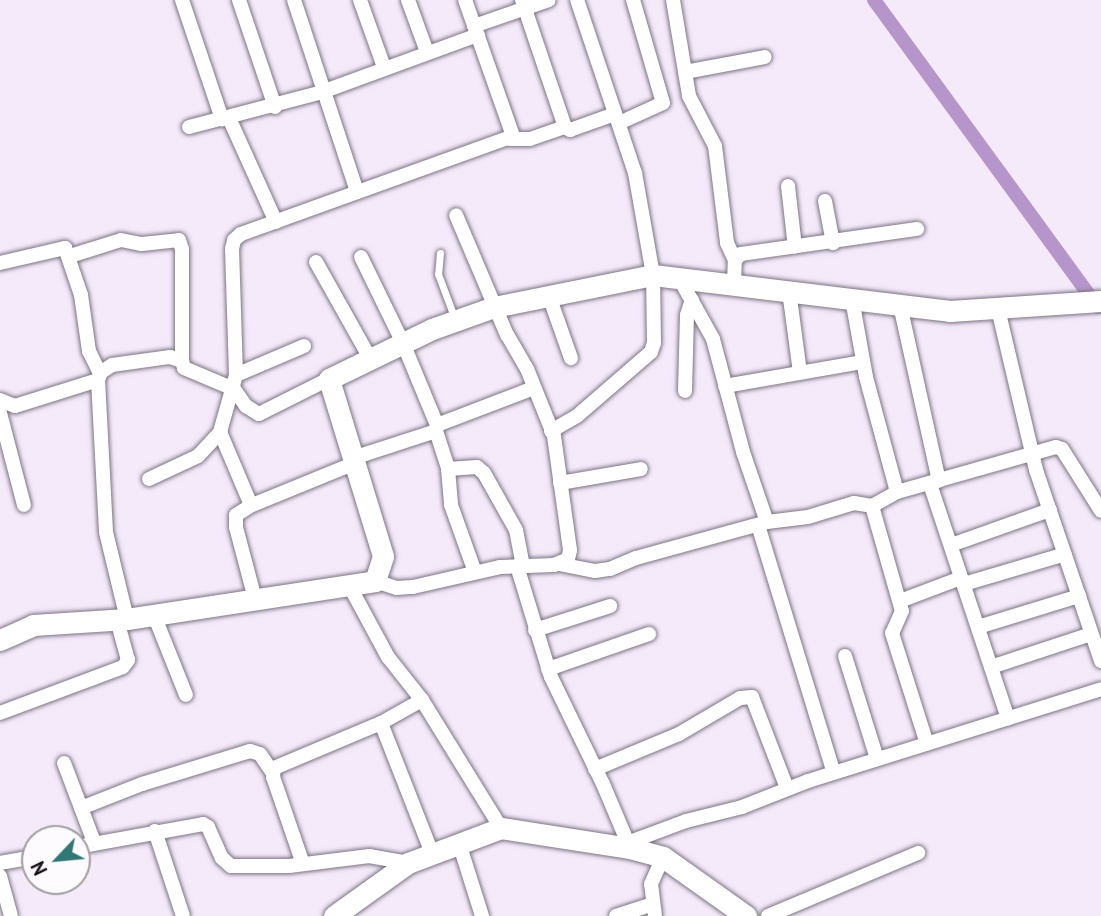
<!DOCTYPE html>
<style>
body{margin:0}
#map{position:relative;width:1101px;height:916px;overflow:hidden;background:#f4eafa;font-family:"PT Sans",sans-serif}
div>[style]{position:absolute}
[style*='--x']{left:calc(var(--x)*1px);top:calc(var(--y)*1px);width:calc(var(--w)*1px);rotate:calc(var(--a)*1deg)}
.canal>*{height:14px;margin:-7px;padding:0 7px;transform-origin:7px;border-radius:7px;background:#b696ca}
.roads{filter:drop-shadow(0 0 2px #7d7483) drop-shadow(0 0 2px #7d7483)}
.lane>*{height:7px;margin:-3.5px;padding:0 3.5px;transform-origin:3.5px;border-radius:3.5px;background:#fff}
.street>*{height:14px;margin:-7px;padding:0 7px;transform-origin:7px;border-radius:7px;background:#fff}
.secondary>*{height:21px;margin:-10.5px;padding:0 10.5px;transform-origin:10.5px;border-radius:10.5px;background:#fff}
span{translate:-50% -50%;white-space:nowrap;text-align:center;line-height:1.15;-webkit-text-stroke:5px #fdfbfe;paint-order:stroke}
.north{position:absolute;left:21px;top:825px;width:70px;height:70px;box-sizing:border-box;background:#fdfbfe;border:2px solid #a19ea2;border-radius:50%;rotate:244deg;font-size:19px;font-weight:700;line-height:28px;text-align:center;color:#171319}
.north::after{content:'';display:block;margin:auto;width:24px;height:32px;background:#2f7875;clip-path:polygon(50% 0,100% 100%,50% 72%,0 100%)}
</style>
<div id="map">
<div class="canal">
<div style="--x:874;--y:0;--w:380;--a:53.9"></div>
</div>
<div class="roads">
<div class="lane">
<div style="--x:440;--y:253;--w:21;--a:95"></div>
<div style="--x:438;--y:274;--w:48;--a:69.3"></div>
</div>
<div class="street">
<div style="--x:182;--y:0;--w:126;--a:71.4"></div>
<div style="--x:239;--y:0;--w:113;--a:71.4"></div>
<div style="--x:294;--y:0;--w:202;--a:71.8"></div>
<div style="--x:360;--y:0;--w:71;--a:70.3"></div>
<div style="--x:408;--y:0;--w:55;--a:69.9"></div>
<div style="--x:522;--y:0;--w:134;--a:71.3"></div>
<div style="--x:565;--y:127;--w:6;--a:31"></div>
<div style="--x:570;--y:130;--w:48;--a:-19.6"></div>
<div style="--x:673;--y:0;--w:97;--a:80.5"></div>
<div style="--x:689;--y:96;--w:56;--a:62.5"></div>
<div style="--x:715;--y:146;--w:98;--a:82.9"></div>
<div style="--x:727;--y:243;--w:19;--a:65"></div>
<div style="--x:474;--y:26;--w:79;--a:-19.1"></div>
<div style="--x:685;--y:72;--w:81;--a:-10.6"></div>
<div style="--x:229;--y:118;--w:114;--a:65.7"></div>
<div style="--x:619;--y:123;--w:48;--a:-24.4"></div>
<div style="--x:663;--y:103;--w:107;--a:-106.2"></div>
<div style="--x:189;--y:127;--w:138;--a:-14.7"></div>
<div style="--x:322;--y:92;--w:166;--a:-20.1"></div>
<div style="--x:510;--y:139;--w:20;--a:0"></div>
<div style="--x:530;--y:139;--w:37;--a:-19"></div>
<div style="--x:788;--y:186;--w:61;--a:83.5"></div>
<div style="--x:825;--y:201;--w:43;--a:79.2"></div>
<div style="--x:70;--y:256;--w:53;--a:-17.4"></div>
<div style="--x:121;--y:240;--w:21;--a:11"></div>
<div style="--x:142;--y:244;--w:37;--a:-6"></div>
<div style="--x:179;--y:240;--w:9;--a:72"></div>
<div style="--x:182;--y:249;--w:112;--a:90"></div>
<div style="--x:361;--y:257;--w:96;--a:64"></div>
<div style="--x:403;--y:343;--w:89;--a:67.5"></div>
<div style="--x:437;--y:425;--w:6;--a:99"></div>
<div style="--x:436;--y:431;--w:40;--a:72"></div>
<div style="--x:448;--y:469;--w:36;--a:85"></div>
<div style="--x:451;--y:505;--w:71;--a:70.3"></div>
<div style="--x:316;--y:262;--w:112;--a:60.7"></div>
<div style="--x:0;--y:263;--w:67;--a:-13"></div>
<div style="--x:65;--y:248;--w:50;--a:71.2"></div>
<div style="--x:81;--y:295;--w:57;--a:81.9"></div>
<div style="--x:89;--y:351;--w:25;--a:64"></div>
<div style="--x:678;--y:276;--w:72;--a:60.9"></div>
<div style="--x:713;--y:339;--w:117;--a:75.1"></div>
<div style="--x:743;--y:452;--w:74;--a:71.1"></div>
<div style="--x:734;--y:284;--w:24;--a:-88"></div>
<div style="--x:735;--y:260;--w:8;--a:-45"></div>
<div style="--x:741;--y:254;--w:178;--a:-8.1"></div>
<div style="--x:789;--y:291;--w:82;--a:82.3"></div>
<div style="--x:549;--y:296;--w:66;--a:70.5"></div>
<div style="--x:852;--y:299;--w:79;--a:79.8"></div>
<div style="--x:866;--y:377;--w:119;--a:74.9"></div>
<div style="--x:900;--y:305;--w:180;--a:77.5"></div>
<div style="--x:998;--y:309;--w:165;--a:76.7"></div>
<div style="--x:1036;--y:470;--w:202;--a:71.2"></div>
<div style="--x:236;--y:375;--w:74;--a:-23.1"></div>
<div style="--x:725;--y:386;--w:140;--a:-9.9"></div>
<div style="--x:685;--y:391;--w:76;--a:-88.5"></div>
<div style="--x:687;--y:315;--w:16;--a:-72"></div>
<div style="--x:0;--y:400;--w:16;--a:22"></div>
<div style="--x:15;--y:406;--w:87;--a:-17.4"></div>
<div style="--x:0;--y:413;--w:95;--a:75.4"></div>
<div style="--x:437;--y:425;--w:104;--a:-20.9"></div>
<div style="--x:551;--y:431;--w:30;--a:-30"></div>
<div style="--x:577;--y:416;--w:98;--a:-40.9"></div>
<div style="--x:651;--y:352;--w:9;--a:-72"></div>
<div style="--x:654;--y:343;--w:68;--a:-90.8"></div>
<div style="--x:653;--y:275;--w:104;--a:-100"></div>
<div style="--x:635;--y:173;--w:182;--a:-108.5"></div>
<div style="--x:220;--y:432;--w:79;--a:67"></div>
<div style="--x:353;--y:458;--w:87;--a:-18"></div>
<div style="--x:448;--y:469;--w:29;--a:-4"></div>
<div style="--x:477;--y:467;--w:9;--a:41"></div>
<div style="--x:484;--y:473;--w:65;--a:60.7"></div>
<div style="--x:516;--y:530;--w:36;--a:79"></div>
<div style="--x:149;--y:479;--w:54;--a:-25.1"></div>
<div style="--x:198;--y:456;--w:33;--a:-47"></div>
<div style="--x:220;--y:432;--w:59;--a:-74.3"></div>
<div style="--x:236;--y:375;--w:126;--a:-91.8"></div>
<div style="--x:232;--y:249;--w:9;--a:-77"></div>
<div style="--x:234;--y:240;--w:9;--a:-41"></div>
<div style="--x:241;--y:234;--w:289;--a:-19.8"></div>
<div style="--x:513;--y:136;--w:144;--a:-109.4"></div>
<div style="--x:560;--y:483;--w:82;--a:-9.8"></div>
<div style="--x:930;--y:484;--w:247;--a:71.6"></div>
<div style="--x:872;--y:506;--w:109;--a:74.1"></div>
<div style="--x:902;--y:611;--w:24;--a:114"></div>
<div style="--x:892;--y:633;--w:116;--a:72.5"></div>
<div style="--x:758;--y:525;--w:259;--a:73"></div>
<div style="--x:951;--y:545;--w:105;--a:-19.5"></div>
<div style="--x:559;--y:564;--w:37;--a:11"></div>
<div style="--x:595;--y:571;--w:15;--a:-8"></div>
<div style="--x:610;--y:569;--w:28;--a:-23"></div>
<div style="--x:636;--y:558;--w:136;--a:-15.4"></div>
<div style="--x:767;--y:522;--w:41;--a:-7"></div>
<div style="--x:808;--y:517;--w:48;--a:-16.9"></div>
<div style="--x:854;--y:503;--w:18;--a:9"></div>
<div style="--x:872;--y:506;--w:29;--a:-29"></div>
<div style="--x:897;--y:492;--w:165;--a:-15.8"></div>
<div style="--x:1056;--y:447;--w:6;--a:18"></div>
<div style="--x:1062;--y:449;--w:73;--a:57.8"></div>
<div style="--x:517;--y:566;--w:116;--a:73"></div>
<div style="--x:551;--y:677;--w:119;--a:64.1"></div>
<div style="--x:603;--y:784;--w:69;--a:67.1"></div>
<div style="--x:375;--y:581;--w:23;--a:18"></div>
<div style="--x:397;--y:588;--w:16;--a:-4"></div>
<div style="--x:413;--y:587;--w:89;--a:-12.9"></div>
<div style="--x:500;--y:567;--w:54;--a:-2.1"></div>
<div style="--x:554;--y:565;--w:15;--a:-23"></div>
<div style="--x:568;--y:559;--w:9;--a:-77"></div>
<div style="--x:570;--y:550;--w:115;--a:-98"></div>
<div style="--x:554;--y:436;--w:72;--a:-111.9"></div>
<div style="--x:527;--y:369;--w:39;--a:-120"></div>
<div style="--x:507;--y:335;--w:130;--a:-113"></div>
<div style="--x:964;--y:584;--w:105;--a:-16.5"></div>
<div style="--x:349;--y:585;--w:82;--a:61.6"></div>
<div style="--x:388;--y:657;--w:55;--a:51.7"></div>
<div style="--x:422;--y:700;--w:150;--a:58.3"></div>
<div style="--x:255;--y:599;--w:74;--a:-104.8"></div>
<div style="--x:236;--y:527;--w:12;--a:-90"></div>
<div style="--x:236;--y:515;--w:19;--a:-32"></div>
<div style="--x:252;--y:505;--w:111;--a:-22.2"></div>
<div style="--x:900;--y:601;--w:65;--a:-20.7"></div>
<div style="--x:154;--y:615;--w:86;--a:68.2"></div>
<div style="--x:127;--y:619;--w:89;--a:-103.6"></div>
<div style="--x:106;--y:532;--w:152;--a:-93"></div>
<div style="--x:98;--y:380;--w:9;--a:-69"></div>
<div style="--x:101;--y:372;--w:13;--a:-32"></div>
<div style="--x:112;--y:365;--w:59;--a:-7.9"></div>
<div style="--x:170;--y:357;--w:13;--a:18"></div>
<div style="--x:182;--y:361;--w:7;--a:74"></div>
<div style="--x:184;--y:368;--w:54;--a:22.8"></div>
<div style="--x:234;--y:389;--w:21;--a:55"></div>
<div style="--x:246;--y:406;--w:15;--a:32"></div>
<div style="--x:259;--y:414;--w:78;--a:-26.6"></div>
<div style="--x:978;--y:627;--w:106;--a:-17.1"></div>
<div style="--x:535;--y:630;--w:79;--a:-17.7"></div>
<div style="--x:845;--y:656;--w:108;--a:72.7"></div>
<div style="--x:991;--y:667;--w:105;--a:-18.3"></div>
<div style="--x:548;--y:669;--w:107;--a:-19.1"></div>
<div style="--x:0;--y:713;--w:131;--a:-20.5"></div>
<div style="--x:123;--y:667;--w:9;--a:-54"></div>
<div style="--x:128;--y:660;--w:41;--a:-105.4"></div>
<div style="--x:381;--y:723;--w:140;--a:68.6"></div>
<div style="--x:64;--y:763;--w:85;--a:69.2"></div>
<div style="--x:595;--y:769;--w:91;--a:-22.6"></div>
<div style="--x:679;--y:734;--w:71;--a:-30.5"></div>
<div style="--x:740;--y:698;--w:12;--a:-5"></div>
<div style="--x:752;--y:697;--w:97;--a:69"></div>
<div style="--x:81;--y:808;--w:66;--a:-21.5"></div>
<div style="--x:142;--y:784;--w:113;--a:-17"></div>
<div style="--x:250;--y:751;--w:10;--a:17"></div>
<div style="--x:260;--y:754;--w:22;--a:56"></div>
<div style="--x:155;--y:831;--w:89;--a:71.8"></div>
<div style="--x:459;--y:843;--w:77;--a:72.5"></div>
<div style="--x:627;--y:843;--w:63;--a:-20.4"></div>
<div style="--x:686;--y:821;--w:58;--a:-14"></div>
<div style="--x:742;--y:807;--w:71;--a:-21.5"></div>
<div style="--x:808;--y:781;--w:307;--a:-17.4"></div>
<div style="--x:77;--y:847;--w:128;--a:-10.3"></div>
<div style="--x:203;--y:824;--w:6;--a:31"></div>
<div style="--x:208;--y:827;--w:34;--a:66"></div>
<div style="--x:222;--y:858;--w:12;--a:42"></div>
<div style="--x:231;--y:866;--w:58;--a:0"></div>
<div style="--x:289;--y:866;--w:81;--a:-7.1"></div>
<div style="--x:369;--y:856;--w:40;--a:10"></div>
<div style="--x:0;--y:863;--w:36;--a:-10"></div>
<div style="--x:303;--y:864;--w:92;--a:-109"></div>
<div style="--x:273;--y:777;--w:9;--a:-84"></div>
<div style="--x:274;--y:768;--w:116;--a:-22.8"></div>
<div style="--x:381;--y:723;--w:47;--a:-29.3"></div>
<div style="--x:0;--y:876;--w:41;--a:74.6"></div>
<div style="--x:616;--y:916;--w:38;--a:-18"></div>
<div style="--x:655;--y:916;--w:32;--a:-97"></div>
<div style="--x:651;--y:884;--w:30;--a:-66"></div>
<div style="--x:768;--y:916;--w:163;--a:-22.8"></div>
</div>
<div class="secondary">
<div style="--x:0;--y:640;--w:36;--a:-24"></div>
<div style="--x:33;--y:625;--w:94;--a:-3.7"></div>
<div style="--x:127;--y:619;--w:251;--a:-8.7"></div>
<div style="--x:375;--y:581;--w:26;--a:-72"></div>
<div style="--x:383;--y:556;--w:185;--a:-107"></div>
<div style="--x:329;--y:379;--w:114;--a:-25.9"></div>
<div style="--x:432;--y:329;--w:66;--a:-19.5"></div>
<div style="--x:494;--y:307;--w:162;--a:-11.4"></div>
<div style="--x:653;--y:275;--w:299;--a:6.9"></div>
<div style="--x:950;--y:311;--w:151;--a:-3.8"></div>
<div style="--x:334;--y:916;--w:91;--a:-35.6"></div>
<div style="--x:408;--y:863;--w:99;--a:-20.6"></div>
<div style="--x:501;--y:828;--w:131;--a:8.8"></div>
<div style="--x:630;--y:848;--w:34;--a:15"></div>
<div style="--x:663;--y:857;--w:102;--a:35.4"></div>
</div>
</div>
<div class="north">N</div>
</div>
